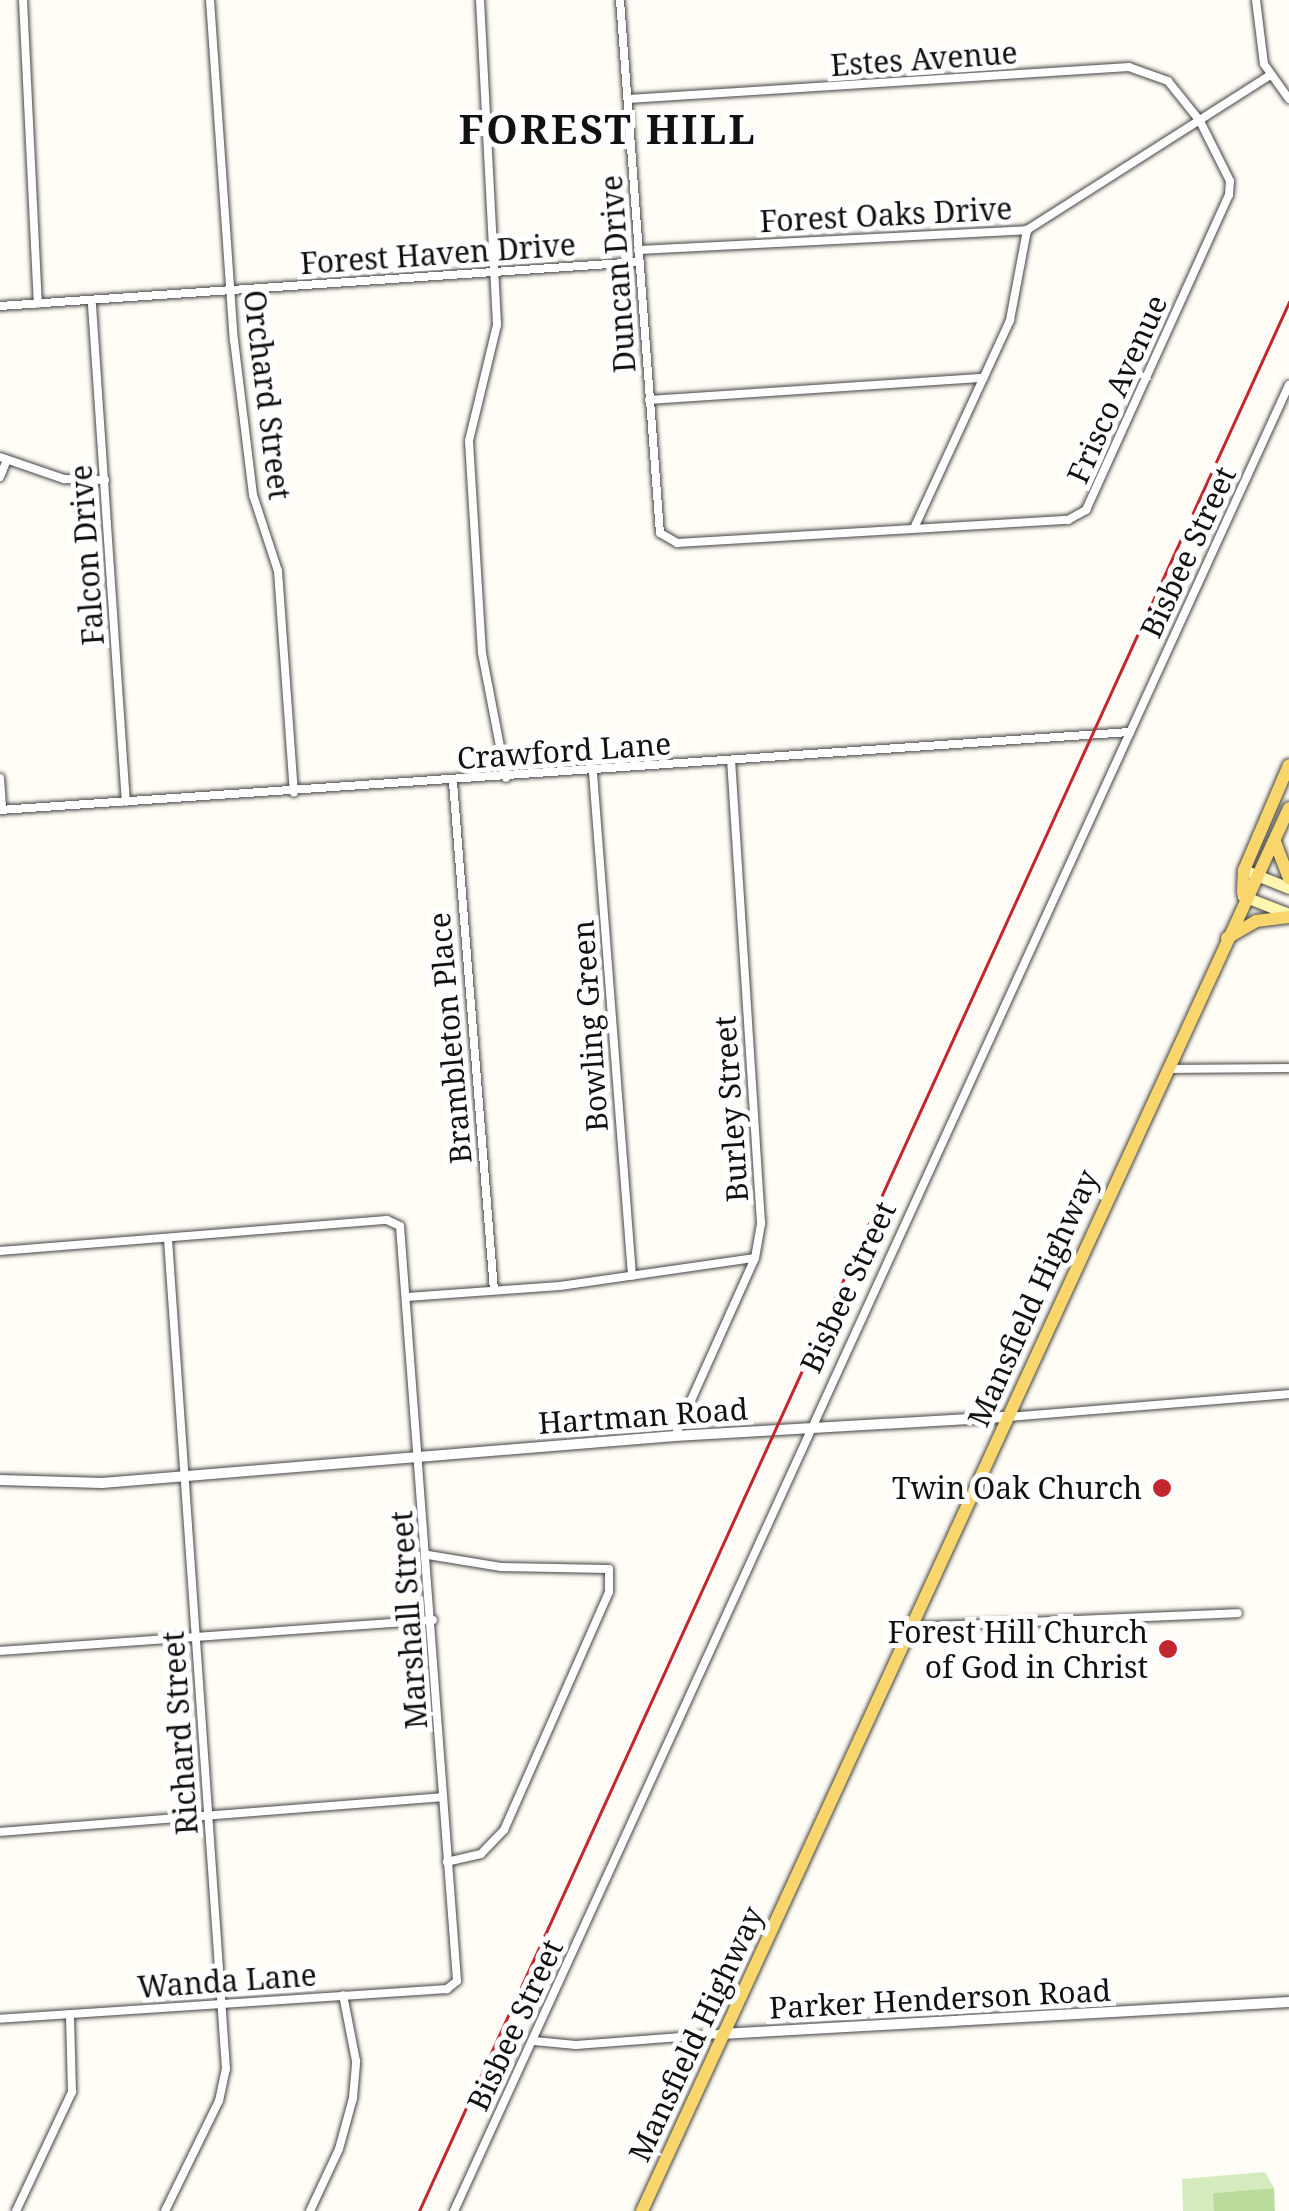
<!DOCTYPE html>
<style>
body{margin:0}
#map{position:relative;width:1289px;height:2211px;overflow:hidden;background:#fffdf5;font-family:"Noto Serif",serif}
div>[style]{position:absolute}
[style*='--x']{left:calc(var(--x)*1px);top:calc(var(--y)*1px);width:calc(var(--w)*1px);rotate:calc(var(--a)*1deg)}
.green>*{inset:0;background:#d5ebbd}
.forest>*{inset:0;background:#b9dc9c}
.roads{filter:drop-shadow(0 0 2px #444) drop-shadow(0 0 2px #444)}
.minor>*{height:8px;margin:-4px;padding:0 4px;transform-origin:4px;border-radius:4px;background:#fff}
.tertiary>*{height:10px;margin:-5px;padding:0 5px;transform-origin:5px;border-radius:5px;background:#fff}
.secondary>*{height:11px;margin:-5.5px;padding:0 5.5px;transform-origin:5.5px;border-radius:5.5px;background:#fff6b0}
.primary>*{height:12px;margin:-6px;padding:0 6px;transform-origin:6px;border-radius:6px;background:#f9d66b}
.rail>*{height:2.5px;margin:-1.25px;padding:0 1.25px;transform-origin:1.25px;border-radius:1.25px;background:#c4262e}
.dots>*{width:28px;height:28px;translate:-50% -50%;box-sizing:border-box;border:5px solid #fff;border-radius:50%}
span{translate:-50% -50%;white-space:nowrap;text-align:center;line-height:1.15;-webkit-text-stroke:10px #fff;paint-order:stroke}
.street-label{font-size:30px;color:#111}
.poi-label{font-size:30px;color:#111}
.right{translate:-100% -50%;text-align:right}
.district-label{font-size:40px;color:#111;font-weight:700;letter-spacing:2.5px}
</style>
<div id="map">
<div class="green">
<div style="clip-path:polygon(1265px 2172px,1274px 2188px,1214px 2193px,1214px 2211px,1183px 2211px,1182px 2179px)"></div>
</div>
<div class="forest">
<div style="clip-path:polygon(1274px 2188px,1275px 2211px,1214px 2211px,1213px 2193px)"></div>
</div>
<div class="roads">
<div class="minor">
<div style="--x:23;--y:0;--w:304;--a:87.2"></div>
<div style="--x:210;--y:0;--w:341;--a:86"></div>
<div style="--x:234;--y:340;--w:156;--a:83"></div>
<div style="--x:253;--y:495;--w:80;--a:71.8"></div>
<div style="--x:278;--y:571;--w:222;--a:85.9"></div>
<div style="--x:480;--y:0;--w:325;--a:87"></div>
<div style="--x:497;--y:325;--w:119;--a:103.6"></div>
<div style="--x:469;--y:441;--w:212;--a:86.5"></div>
<div style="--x:482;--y:653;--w:127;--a:79.1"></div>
<div style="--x:620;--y:0;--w:534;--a:85.71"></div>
<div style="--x:660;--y:533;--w:20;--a:30"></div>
<div style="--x:677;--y:543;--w:392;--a:-3.4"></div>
<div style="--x:1068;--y:520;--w:21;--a:-29"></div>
<div style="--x:1086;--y:510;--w:346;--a:-65.6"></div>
<div style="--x:1229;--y:195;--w:14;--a:-86"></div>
<div style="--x:1230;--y:181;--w:67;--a:-116.6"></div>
<div style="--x:1200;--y:121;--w:51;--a:-128.7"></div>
<div style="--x:1168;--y:81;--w:41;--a:-160.3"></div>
<div style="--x:1129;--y:67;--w:502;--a:176.35"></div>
<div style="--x:1256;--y:0;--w:64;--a:82.9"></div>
<div style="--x:1264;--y:64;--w:43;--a:54.5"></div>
<div style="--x:638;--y:250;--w:390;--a:-2.9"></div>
<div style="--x:1027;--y:230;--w:288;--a:-32.5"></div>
<div style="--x:92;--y:305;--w:498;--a:86.1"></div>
<div style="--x:0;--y:306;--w:641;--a:-3.94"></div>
<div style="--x:649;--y:400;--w:335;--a:-3.8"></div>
<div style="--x:0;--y:457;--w:68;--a:19"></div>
<div style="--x:64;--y:479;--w:41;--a:1.4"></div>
<div style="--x:0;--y:477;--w:18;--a:-68"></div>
<div style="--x:915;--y:526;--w:227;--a:-65.2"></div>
<div style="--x:1010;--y:320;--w:92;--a:-79.3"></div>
<div style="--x:593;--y:773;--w:504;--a:85.56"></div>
<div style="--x:0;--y:778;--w:32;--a:86"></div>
<div style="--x:453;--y:782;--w:510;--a:85.39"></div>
<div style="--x:0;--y:810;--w:1133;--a:-3.95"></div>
<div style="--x:1169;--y:1069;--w:120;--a:-0.5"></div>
<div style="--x:0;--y:1251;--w:388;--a:-4.6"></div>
<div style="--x:387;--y:1220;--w:14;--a:25"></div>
<div style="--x:400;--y:1226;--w:757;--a:85.68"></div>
<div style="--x:457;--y:1981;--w:13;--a:141"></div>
<div style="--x:447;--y:1989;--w:448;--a:176.2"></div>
<div style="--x:407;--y:1297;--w:153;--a:-4.1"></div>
<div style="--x:560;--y:1286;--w:197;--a:-8.2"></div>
<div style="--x:1009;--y:1417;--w:281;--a:-4.7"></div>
<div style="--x:675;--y:1436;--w:195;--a:-65.8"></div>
<div style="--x:755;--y:1258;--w:36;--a:-80"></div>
<div style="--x:761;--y:1223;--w:463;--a:-93.7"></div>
<div style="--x:428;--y:1555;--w:74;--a:9.3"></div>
<div style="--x:501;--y:1567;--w:108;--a:1.1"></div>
<div style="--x:609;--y:1569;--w:23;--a:90"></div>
<div style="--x:609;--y:1592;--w:260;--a:113.8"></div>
<div style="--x:504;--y:1830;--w:33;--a:134"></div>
<div style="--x:481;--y:1854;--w:35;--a:167"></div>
<div style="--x:909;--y:1627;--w:329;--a:-2.4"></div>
<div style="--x:0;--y:1651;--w:434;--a:-4.1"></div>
<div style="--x:0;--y:1832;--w:442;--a:-4.5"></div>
<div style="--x:534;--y:2041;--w:42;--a:5.4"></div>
<div style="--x:576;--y:2045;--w:144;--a:-4.4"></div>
<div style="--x:16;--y:2211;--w:132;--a:-64.8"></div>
<div style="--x:72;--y:2092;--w:78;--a:-91.5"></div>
<div style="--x:165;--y:2211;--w:123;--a:-63.9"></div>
<div style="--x:219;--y:2101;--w:33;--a:-78"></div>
<div style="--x:226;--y:2069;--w:831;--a:-94"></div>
<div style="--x:310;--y:2211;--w:68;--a:-64.9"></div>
<div style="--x:339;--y:2149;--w:53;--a:-74.6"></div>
<div style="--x:353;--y:2098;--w:37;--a:-85"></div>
<div style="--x:356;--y:2061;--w:67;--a:-101.1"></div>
<div style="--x:454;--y:2211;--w:2008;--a:-65.43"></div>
</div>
<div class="tertiary">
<div style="--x:0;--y:1480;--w:102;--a:1.7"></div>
<div style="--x:102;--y:1483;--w:575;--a:-4.69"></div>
<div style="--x:675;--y:1436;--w:333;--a:-3.3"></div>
<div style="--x:721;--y:2034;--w:569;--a:-3.22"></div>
</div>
<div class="secondary">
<div style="--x:1244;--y:870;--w:48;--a:21.8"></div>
<div style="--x:1243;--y:896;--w:49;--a:21.4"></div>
</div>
<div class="primary">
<div style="--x:1275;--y:842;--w:39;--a:69"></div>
<div style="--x:1243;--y:893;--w:23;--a:-88"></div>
<div style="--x:1244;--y:870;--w:114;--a:-66.8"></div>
<div style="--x:1227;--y:938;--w:34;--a:-30"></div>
<div style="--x:1256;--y:921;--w:33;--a:-7"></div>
<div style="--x:642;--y:2211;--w:1545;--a:-65.24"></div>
</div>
</div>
<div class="rail">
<div style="--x:419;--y:2211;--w:2098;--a:-65.5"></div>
</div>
<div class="dots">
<div style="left:1162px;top:1488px;background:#c4262e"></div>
<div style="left:1168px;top:1649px;background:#c4262e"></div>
</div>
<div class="street-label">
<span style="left:924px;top:59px;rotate:-4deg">Estes Avenue</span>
<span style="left:886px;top:215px;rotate:-3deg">Forest Oaks Drive</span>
<span style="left:438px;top:254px;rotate:-4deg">Forest Haven Drive</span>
<span style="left:618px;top:274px;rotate:-94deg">Duncan Drive</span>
<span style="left:1117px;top:389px;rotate:-66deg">Frisco Avenue</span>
<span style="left:267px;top:395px;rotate:83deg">Orchard Street</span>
<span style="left:1188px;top:552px;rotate:-65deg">Bisbee Street</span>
<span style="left:87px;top:555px;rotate:-94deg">Falcon Drive</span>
<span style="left:564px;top:751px;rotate:-4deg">Crawford Lane</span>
<span style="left:590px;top:1026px;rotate:-94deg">Bowling Green</span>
<span style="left:450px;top:1038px;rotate:-95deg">Brambleton Place</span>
<span style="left:731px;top:1109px;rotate:-94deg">Burley Street</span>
<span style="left:848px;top:1287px;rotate:-65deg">Bisbee Street</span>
<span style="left:1033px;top:1298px;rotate:-66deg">Mansfield Highway</span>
<span style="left:643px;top:1416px;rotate:-4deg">Hartman Road</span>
<span style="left:409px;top:1620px;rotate:-94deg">Marshall Street</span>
<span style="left:180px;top:1733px;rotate:-94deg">Richard Street</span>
<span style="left:227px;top:1981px;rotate:-4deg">Wanda Lane</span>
<span style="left:940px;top:1999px;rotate:-3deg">Parker Henderson Road</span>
<span style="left:515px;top:2025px;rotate:-65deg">Bisbee Street</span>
<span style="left:696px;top:2034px;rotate:-65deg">Mansfield Highway</span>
</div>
<div class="poi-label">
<span class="right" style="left:1142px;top:1488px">Twin Oak Church</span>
<span class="right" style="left:1148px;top:1649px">Forest Hill Church<br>of God in Christ</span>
</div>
<div class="district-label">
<span style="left:608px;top:129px">FOREST HILL</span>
</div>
</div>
